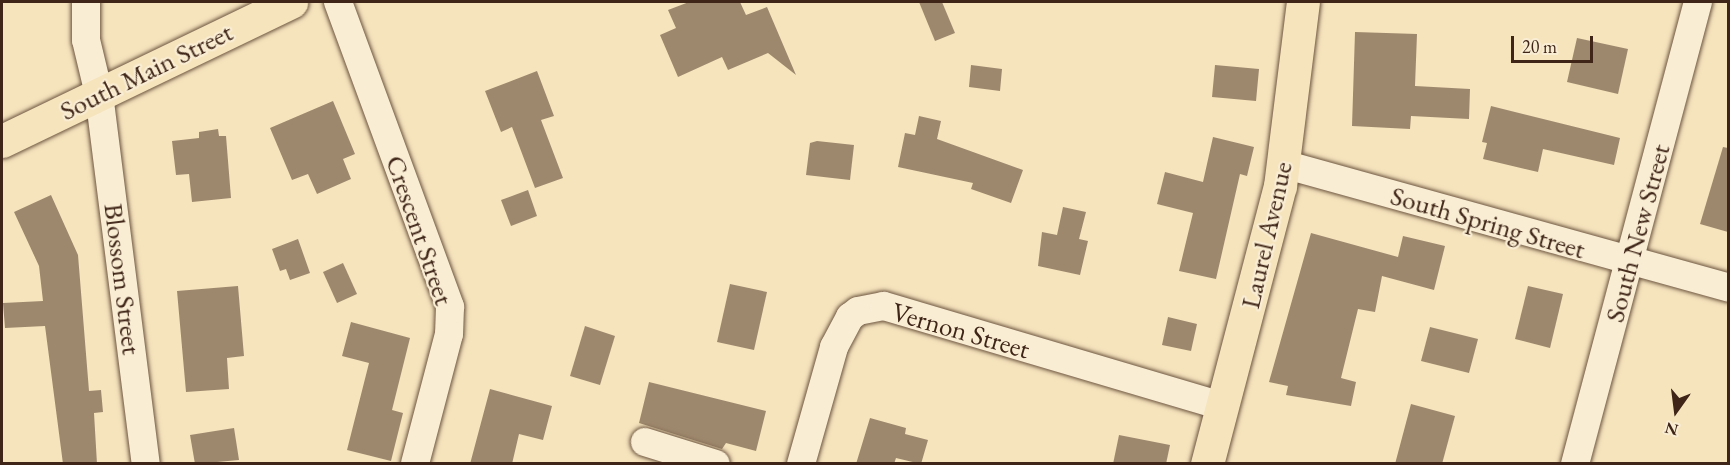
<!DOCTYPE html>
<style>
body{margin:0}
#map{position:relative;width:1730px;height:465px;overflow:hidden;background:#f6e4bd;font-family:"EB Garamond",serif}
div>[style]{position:absolute}
[style*='--x']{left:calc(var(--x)*1px);top:calc(var(--y)*1px);width:calc(var(--w)*1px);rotate:calc(var(--a)*1deg)}
.building>*{inset:0;background:#9e886d}
.roads{filter:drop-shadow(0 0 2px #6d5540) drop-shadow(0 0 2px #6d5540)}
.minor>*{height:28px;margin:-14px;padding:0 14px;transform-origin:14px;border-radius:14px;background:#f9edd4}
.major>*{height:33px;margin:-16.5px;padding:0 16.5px;transform-origin:16.5px;border-radius:16.5px;background:#f6e4bd}
span{translate:-50% -50%;white-space:nowrap;text-align:center;line-height:1.15;-webkit-text-stroke:4.5px #f9edd4;paint-order:stroke}
.street-label{font-size:27px;color:#3f2517}
.frame{position:absolute;inset:0;border:3px solid #3f2517;pointer-events:none}
.north{position:absolute;left:1646px;top:381px;width:60px;height:60px;-webkit-text-stroke:4px #f9edd4;paint-order:stroke;rotate:194deg;font-size:16px;font-weight:700;line-height:24px;text-align:center;color:#3f2517}
.north::after{content:'';display:block;margin:auto;width:21px;height:27px;background:#3f2517;clip-path:polygon(50% 0,100% 100%,50% 72%,0 100%)}
.scale{position:absolute;left:1511px;top:36px;width:82px;height:27px;box-sizing:border-box;border:3px solid #3f2517;border-top:0;padding-left:8px;font-size:18px;line-height:21px;white-space:nowrap;color:#3f2517;-webkit-text-stroke:4px #f9edd4;paint-order:stroke}
</style>
<div id="map">
<div class="building">
<div style="clip-path:polygon(689px 2px,740px 2px,746px 15px,767px 7px,796px 75px,768px 53px,728px 70px,722px 57px,678px 77px,660px 35px,676px 28px,668px 10px)"></div>
<div style="clip-path:polygon(919px 2px,942px 2px,955px 33px,935px 41px)"></div>
<div style="clip-path:polygon(1355px 32px,1417px 34px,1415px 86px,1470px 89px,1469px 119px,1411px 116px,1410px 129px,1352px 126px)"></div>
<div style="clip-path:polygon(1577px 38px,1628px 49px,1618px 94px,1567px 82px)"></div>
<div style="clip-path:polygon(971px 65px,1002px 69px,1000px 91px,969px 87px)"></div>
<div style="clip-path:polygon(1215px 65px,1259px 69px,1256px 101px,1212px 97px)"></div>
<div style="clip-path:polygon(537px 71px,554px 116px,541px 120px,563px 178px,535px 188px,512px 127px,501px 132px,485px 91px)"></div>
<div style="clip-path:polygon(333px 101px,355px 154px,343px 159px,351px 179px,317px 194px,308px 174px,292px 180px,270px 128px)"></div>
<div style="clip-path:polygon(1491px 106px,1620px 138px,1614px 165px,1543px 149px,1538px 172px,1483px 159px,1487px 143px,1482px 142px)"></div>
<div style="clip-path:polygon(919px 116px,941px 121px,937px 139px,1023px 170px,1011px 203px,971px 189px,973px 183px,898px 167px,905px 133px,915px 135px)"></div>
<div style="clip-path:polygon(218px 129px,219px 136px,226px 136px,231px 198px,192px 202px,189px 174px,176px 175px,172px 141px,199px 138px,199px 132px)"></div>
<div style="clip-path:polygon(1213px 137px,1254px 147px,1247px 176px,1240px 174px,1216px 279px,1179px 271px,1193px 213px,1157px 204px,1165px 172px,1203px 182px)"></div>
<div style="clip-path:polygon(817px 141px,854px 145px,850px 180px,806px 175px,810px 143px)"></div>
<div style="clip-path:polygon(1723px 147px,1728px 148px,1728px 232px,1700px 224px)"></div>
<div style="clip-path:polygon(528px 190px,537px 216px,511px 226px,501px 200px)"></div>
<div style="clip-path:polygon(51px 195px,78px 255px,89px 391px,101px 390px,103px 412px,94px 413px,97px 464px,63px 464px,45px 326px,5px 328px,3px 303px,43px 301px,39px 266px,14px 212px)"></div>
<div style="clip-path:polygon(1063px 207px,1086px 212px,1079px 239px,1088px 241px,1080px 275px,1038px 266px,1042px 232px,1057px 235px)"></div>
<div style="clip-path:polygon(1311px 233px,1398px 257px,1403px 236px,1445px 246px,1434px 290px,1382px 276px,1375px 312px,1358px 309px,1341px 378px,1356px 382px,1351px 406px,1286px 395px,1288px 386px,1269px 382px)"></div>
<div style="clip-path:polygon(298px 239px,310px 273px,290px 280px,286px 269px,280px 271px,272px 249px)"></div>
<div style="clip-path:polygon(343px 263px,357px 294px,337px 303px,323px 272px)"></div>
<div style="clip-path:polygon(730px 284px,767px 292px,754px 350px,717px 342px)"></div>
<div style="clip-path:polygon(238px 286px,244px 356px,227px 358px,229px 389px,186px 392px,177px 291px)"></div>
<div style="clip-path:polygon(1528px 286px,1563px 294px,1550px 348px,1515px 339px)"></div>
<div style="clip-path:polygon(1168px 317px,1197px 324px,1191px 351px,1162px 345px)"></div>
<div style="clip-path:polygon(351px 322px,410px 338px,392px 410px,403px 413px,391px 461px,347px 450px,369px 363px,342px 356px)"></div>
<div style="clip-path:polygon(585px 326px,615px 336px,600px 385px,570px 376px)"></div>
<div style="clip-path:polygon(1430px 327px,1478px 339px,1469px 373px,1421px 361px)"></div>
<div style="clip-path:polygon(649px 382px,766px 411px,756px 451px,726px 443px,722px 449px,639px 423px)"></div>
<div style="clip-path:polygon(490px 389px,552px 406px,543px 440px,519px 434px,512px 464px,470px 464px)"></div>
<div style="clip-path:polygon(1411px 404px,1455px 416px,1442px 464px,1395px 464px)"></div>
<div style="clip-path:polygon(870px 418px,906px 428px,905px 434px,928px 440px,921px 464px,896px 458px,894px 464px,856px 464px)"></div>
<div style="clip-path:polygon(234px 428px,239px 460px,195px 464px,190px 435px)"></div>
<div style="clip-path:polygon(1119px 435px,1170px 445px,1166px 464px,1113px 464px)"></div>
</div>
<div class="roads">
<div class="minor">
<div style="--x:86;--y:2;--w:38;--a:90"></div>
<div style="--x:86;--y:40;--w:56;--a:76.5"></div>
<div style="--x:99;--y:94;--w:373;--a:82.8"></div>
<div style="--x:338;--y:2;--w:325;--a:69.8"></div>
<div style="--x:450;--y:307;--w:27;--a:92"></div>
<div style="--x:449;--y:334;--w:134;--a:104.7"></div>
<div style="--x:1283;--y:164;--w:462;--a:15.5"></div>
<div style="--x:645;--y:442;--w:74;--a:17.2"></div>
<div style="--x:801;--y:464;--w:122;--a:-74.2"></div>
<div style="--x:834;--y:347;--w:34;--a:-62"></div>
<div style="--x:850;--y:317;--w:10;--a:-37"></div>
<div style="--x:858;--y:311;--w:26;--a:-11"></div>
<div style="--x:884;--y:306;--w:352;--a:16.5"></div>
<div style="--x:1575;--y:464;--w:478;--a:-75.1"></div>
</div>
<div class="major">
<div style="--x:2;--y:141;--w:321;--a:-25.7"></div>
<div style="--x:1207;--y:464;--w:287;--a:-75.3"></div>
<div style="--x:1280;--y:186;--w:185;--a:-82.9"></div>
</div>
</div>
<div class="street-label">
<span style="left:146px;top:71px;rotate:-26deg">South Main Street</span>
<span style="left:1488px;top:222px;rotate:16deg">South Spring Street</span>
<span style="left:420px;top:230px;rotate:71deg">Crescent Street</span>
<span style="left:1637px;top:233px;rotate:-75deg">South New Street</span>
<span style="left:1266px;top:235px;rotate:-77deg">Laurel Avenue</span>
<span style="left:123px;top:279px;rotate:83deg">Blossom Street</span>
<span style="left:961px;top:330px;rotate:16deg">Vernon Street</span>
</div>
<div class="frame"></div>
<div class="north">N</div>
<div class="scale">20 m</div>
</div>
